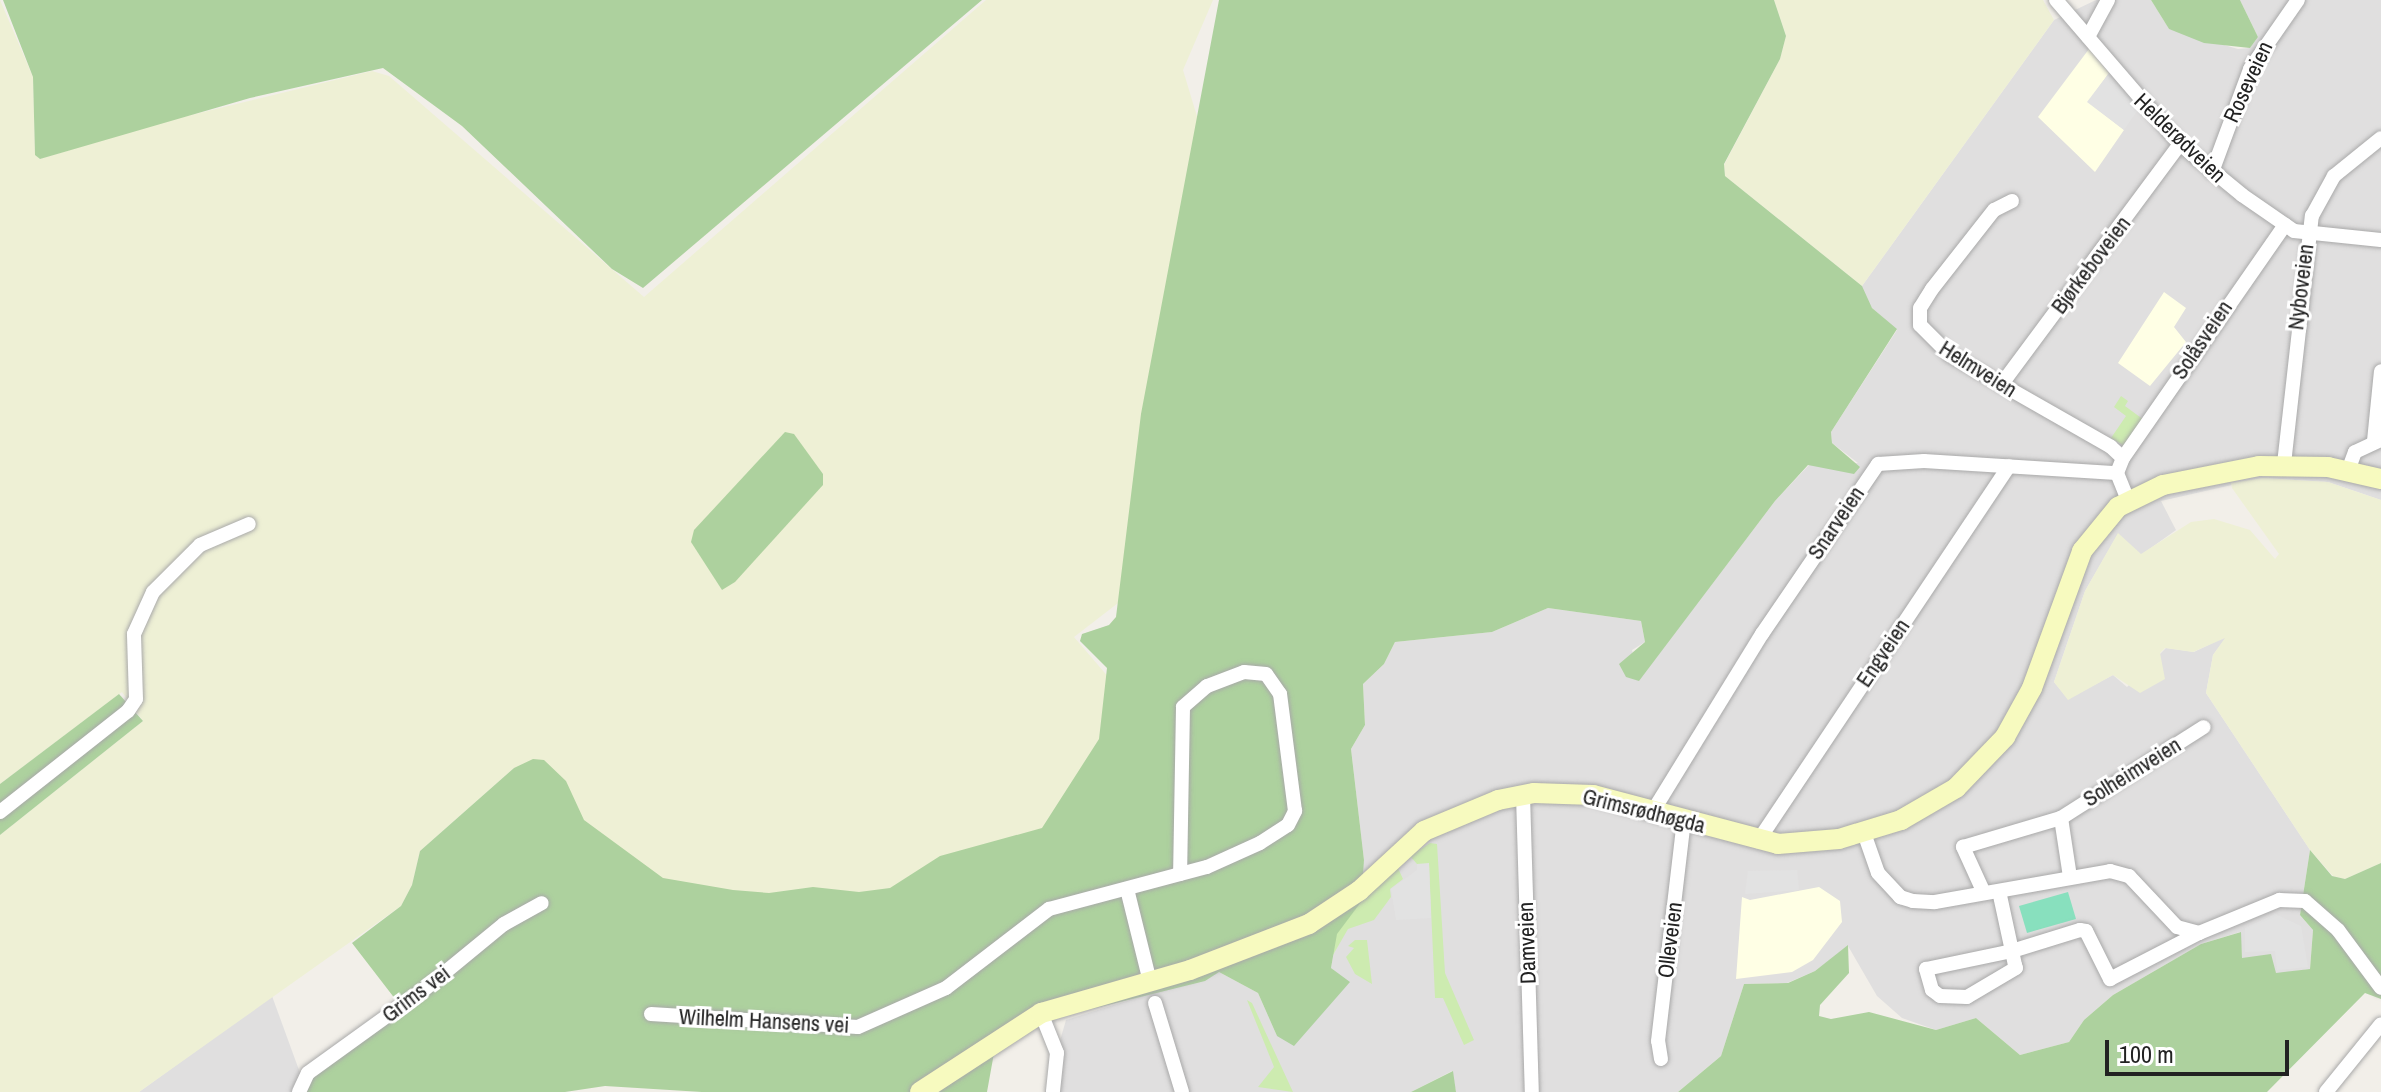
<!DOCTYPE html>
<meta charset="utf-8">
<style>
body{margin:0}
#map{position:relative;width:2381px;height:1092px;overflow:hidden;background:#f2efe9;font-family:"Archivo Narrow",sans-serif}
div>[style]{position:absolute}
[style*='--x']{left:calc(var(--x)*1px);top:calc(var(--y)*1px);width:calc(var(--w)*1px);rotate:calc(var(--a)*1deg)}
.residential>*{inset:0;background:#e0dfdf}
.education>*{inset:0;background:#ffffe5}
.farmland>*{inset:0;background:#eef0d5}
.grass>*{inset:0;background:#cdebb0}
.forest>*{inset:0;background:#add19e}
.pitch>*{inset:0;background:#88e0be}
.parking>*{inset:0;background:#e2e2e2}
.roads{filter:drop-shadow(0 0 2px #a9a9a9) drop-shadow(0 0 2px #a9a9a9)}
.minor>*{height:14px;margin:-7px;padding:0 7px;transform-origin:7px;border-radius:7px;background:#fff}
.secondary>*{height:20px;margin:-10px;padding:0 10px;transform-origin:10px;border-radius:10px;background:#f7fabf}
span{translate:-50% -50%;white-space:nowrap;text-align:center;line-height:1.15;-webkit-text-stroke:6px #fff;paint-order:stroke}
.street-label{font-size:22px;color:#222}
.scale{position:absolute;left:2105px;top:1040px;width:184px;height:36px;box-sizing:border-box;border:4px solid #222;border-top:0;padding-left:10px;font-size:24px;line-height:28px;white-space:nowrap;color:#222;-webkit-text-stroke:6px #fff;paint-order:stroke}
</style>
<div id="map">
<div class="residential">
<div style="clip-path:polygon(2096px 0,2151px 0,2169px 29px,2238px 49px,2250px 48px,2258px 37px,2240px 0,2381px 0,2381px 500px,2328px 482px,2263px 478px,2161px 501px,2176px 530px,2141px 555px,2118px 534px,2085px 591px,2054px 682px,2068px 699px,2113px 675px,2127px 687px,2166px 648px,2194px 652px,2227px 636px,2213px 655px,2206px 693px,2310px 850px,2300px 915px,2313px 930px,2310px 969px,2276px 974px,2242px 958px,2240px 932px,2201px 944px,2113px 995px,2084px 1020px,2069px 1042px,2020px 1055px,1976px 1018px,1936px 1030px,1902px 1018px,1877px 996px,1848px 946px,1815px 971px,1787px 983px,1744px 984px,1721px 1056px,1678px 1092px,1456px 1092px,1452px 1071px,1411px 1092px,1045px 1092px,1066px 1020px,1219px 972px,1258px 993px,1277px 1036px,1349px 983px,1331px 968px,1337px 934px,1364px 860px,1351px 749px,1365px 725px,1363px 684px,1384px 664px,1395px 642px,1492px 632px,1548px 608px,1641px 621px,1645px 642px,1632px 650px,1639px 680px,1775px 501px,1809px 465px,1858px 463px,1832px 443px,1831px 432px,1897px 330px,1872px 308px,1860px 292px,1862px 286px,2054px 20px)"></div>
<div style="clip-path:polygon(272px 996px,307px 1092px,139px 1092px)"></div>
</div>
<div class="education">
<div style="clip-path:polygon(2089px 49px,2109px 73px,2088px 102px,2124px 130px,2095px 172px,2038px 117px)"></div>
<div style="clip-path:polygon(2164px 292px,2186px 308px,2174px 327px,2186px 342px,2150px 386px,2118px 363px)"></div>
<div style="clip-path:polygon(1819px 887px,1840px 901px,1842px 922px,1813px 960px,1792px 972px,1736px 979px,1742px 897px,1750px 900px)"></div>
</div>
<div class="farmland">
<div style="clip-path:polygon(0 0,33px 77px,35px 154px,40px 159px,150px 125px,372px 71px,389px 76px,644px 297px,986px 0,1213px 0,1183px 70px,1202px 133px,1122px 600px,1074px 637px,1110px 679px,1094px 814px,1022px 855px,785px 916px,644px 896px,514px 768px,420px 851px,412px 885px,401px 906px,139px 1092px,0 1092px,0 835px,143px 721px,122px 692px,0 784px)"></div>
<div style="clip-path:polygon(1774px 0,2043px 0,2054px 20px,1862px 286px,1725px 176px,1724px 165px,1780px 59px,1786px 36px)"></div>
<div style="clip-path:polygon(2263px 478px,2328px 482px,2381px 500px,2381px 863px,2345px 879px,2333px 876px,2310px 850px,2206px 693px,2213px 655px,2225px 638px,2193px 652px,2165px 648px,2160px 653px,2165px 679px,2140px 693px,2113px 675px,2068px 700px,2054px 682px,2085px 591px,2118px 533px,2141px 554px,2191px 522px,2214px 519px,2250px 530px,2275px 559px,2279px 554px,2232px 488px,2231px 483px)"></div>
</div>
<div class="grass">
<div style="clip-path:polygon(2121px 396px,2128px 401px,2125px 406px,2144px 420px,2126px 447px,2111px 438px,2126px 416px,2114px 407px)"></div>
<div style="clip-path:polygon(1430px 843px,1437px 844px,1445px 973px,1474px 1040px,1464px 1045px,1443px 998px,1435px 998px,1429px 864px,1417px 864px,1410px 856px)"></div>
<div style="clip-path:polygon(1398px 868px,1403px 879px,1390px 889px,1391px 897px,1374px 920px,1348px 929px,1333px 955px,1325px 948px,1346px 910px)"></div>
<div style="clip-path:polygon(1355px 940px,1367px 940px,1372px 984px,1355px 974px,1346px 957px,1354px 948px,1348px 946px)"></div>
<div style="clip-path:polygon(1247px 1000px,1252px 1003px,1293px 1092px,1258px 1087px,1274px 1067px)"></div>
</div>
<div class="forest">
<div style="clip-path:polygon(3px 0,982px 0,643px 288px,612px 269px,462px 126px,383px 68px,250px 98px,40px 159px,35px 155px,33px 77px)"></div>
<div style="clip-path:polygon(1219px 0,1774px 0,1786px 36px,1780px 59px,1724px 164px,1725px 176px,1862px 286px,1872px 308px,1897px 329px,1831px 432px,1832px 443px,1860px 467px,1854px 474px,1808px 465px,1775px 501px,1639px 681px,1626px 677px,1619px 664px,1645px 642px,1641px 621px,1548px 608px,1492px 632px,1395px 642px,1384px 664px,1363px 684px,1365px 725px,1351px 749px,1364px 860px,1361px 902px,1337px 934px,1331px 968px,1350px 982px,1294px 1046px,1277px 1036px,1258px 993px,1219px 972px,1205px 981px,1055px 1018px,1030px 1030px,994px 1053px,987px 1092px,702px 1092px,605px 1086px,565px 1092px,307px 1092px,300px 1074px,399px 1004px,352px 943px,401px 906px,412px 885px,420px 851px,514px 768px,533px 759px,544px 760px,566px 781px,584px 820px,663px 878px,733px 890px,769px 893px,813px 887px,859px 892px,890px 888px,940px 856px,1042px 828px,1099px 739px,1107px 668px,1080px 641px,1082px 634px,1109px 625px,1116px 617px,1141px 414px)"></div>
<div style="clip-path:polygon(2151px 0,2240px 0,2258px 37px,2250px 48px,2204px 43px,2169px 29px)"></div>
<div style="clip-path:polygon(785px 432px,794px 434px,823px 474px,823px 485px,735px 582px,722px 590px,691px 542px,694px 530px)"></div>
<div style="clip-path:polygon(119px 694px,143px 721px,0 835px,0 784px)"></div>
<div style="clip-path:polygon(2310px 850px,2332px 876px,2345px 879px,2381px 863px,2381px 999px,2365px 993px,2267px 1092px,1678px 1092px,1721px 1056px,1744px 984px,1788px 983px,1815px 971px,1848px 945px,1849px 973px,1820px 1005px,1819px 1016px,1831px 1019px,1869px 1012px,1936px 1030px,1976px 1018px,2020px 1055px,2069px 1042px,2084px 1020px,2113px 995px,2201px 944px,2241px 932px,2242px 958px,2271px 954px,2276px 973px,2310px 969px,2313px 930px,2300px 915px)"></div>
<div style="clip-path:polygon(1453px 1071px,1456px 1092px,1411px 1092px)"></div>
</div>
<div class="pitch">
<div style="clip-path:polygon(2068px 892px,2076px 919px,2027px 933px,2019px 906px)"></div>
</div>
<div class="parking">
<div style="clip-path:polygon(2109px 73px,2139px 108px,2124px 130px,2087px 102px)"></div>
<div style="clip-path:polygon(1429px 863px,1431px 918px,1396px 920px,1391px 889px,1417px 870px,1417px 864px)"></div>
<div style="clip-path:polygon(1797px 870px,1799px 890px,1745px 894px,1748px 871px)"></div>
<div style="clip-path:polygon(2275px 914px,2301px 926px,2308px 967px,2277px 970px,2275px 951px,2245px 952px,2245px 928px)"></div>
</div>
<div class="roads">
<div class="minor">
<div style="--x:2056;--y:0;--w:190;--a:49.3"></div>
<div style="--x:2180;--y:144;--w:80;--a:39.4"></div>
<div style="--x:2242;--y:195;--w:63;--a:34.7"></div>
<div style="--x:2294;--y:231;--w:87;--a:5.9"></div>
<div style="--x:2088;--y:37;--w:42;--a:-61.6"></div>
<div style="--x:2212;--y:172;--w:110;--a:-69.7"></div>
<div style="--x:2250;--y:69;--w:84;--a:-55.2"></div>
<div style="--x:2012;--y:201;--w:20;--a:153"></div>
<div style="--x:1994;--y:210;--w:100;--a:128.1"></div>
<div style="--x:1932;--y:289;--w:22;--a:122"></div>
<div style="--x:1920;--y:308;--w:17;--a:90"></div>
<div style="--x:1920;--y:325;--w:42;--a:45"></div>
<div style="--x:1950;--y:355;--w:185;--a:29.7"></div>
<div style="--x:2111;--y:447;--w:16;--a:43"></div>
<div style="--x:2123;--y:458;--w:16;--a:112"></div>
<div style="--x:2001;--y:385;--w:300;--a:-53.4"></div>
<div style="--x:2374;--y:441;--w:70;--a:-84.3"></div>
<div style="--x:2123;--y:458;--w:284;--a:-55.2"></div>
<div style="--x:2284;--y:464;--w:250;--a:-83.6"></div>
<div style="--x:2312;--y:216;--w:46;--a:-61.2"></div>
<div style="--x:2334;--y:176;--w:60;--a:-39"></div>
<div style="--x:2348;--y:471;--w:20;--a:-70"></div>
<div style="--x:2355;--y:452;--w:29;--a:-25"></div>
<div style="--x:1523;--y:795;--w:297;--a:88.3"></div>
<div style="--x:1653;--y:811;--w:208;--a:-58.4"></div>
<div style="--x:1762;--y:634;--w:206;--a:-55.7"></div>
<div style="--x:1878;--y:464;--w:46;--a:-3.7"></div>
<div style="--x:1924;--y:461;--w:193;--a:3.6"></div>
<div style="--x:2117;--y:473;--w:29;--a:68"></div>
<div style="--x:0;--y:812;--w:163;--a:-38.3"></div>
<div style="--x:128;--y:711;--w:14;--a:-56"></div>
<div style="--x:136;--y:699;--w:65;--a:-91.8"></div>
<div style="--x:134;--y:634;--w:46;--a:-65.7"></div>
<div style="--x:153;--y:592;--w:66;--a:-45"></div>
<div style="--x:200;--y:545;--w:53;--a:-23.2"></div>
<div style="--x:2061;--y:818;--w:60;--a:81.3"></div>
<div style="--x:1864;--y:833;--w:42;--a:70.7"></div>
<div style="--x:1878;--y:873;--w:33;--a:47"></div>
<div style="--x:1900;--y:897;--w:14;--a:17"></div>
<div style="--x:1913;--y:901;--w:22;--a:3"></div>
<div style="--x:1935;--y:902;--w:178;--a:-10"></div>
<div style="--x:2110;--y:871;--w:20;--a:15"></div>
<div style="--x:2129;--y:876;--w:70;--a:46.7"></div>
<div style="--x:2177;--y:927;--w:23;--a:15"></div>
<div style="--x:2199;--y:933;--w:87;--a:-22.4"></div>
<div style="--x:2279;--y:900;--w:26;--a:2"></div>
<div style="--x:2305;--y:901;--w:44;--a:41.3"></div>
<div style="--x:2338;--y:930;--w:72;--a:53.4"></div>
<div style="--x:1758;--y:841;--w:451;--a:-56.2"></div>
<div style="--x:1127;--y:889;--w:96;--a:76.1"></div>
<div style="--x:1999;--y:891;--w:61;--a:77.8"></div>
<div style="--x:2012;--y:951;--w:14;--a:78"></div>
<div style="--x:2015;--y:965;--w:3;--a:72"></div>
<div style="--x:2016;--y:968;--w:57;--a:149.4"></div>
<div style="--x:1967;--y:997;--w:27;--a:-178"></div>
<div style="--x:1940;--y:996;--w:10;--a:-143"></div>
<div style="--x:1932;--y:990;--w:22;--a:-106"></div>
<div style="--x:1926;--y:969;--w:88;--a:-11.8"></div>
<div style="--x:2012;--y:951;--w:71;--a:-17.2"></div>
<div style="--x:2080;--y:930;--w:6;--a:9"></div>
<div style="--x:2086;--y:931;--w:54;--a:63.4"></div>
<div style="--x:2110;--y:979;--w:100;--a:-27.3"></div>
<div style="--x:1984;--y:893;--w:51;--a:-114.5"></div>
<div style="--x:1963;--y:847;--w:102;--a:-16.5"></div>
<div style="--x:2061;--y:818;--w:169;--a:-32.5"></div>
<div style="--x:1155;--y:1003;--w:93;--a:73.1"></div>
<div style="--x:1041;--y:1013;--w:43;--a:68.2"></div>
<div style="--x:1057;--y:1053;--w:39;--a:96"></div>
<div style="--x:651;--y:1014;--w:207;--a:3.6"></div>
<div style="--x:858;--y:1027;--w:96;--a:-23.9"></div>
<div style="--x:946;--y:988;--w:130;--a:-37.5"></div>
<div style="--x:1049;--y:909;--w:163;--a:-14.9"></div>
<div style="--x:1207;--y:867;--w:58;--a:-24.4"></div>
<div style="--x:1260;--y:843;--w:33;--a:-33"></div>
<div style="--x:1288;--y:825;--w:16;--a:-63"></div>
<div style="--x:1295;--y:811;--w:118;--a:-97.3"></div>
<div style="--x:1280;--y:694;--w:24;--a:-125"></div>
<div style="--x:1266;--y:674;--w:22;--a:-175"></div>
<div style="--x:1244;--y:672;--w:40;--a:159"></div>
<div style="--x:1207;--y:686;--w:32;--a:139"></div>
<div style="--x:1183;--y:707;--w:167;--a:91"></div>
<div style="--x:1661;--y:1059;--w:18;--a:-99"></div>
<div style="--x:1658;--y:1041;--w:223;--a:-83.3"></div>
<div style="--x:299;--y:1092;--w:21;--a:-65"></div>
<div style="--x:308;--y:1073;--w:145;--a:-35.8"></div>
<div style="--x:426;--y:988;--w:101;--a:-39.4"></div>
<div style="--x:504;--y:924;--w:43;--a:-28.9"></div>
<div style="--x:2326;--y:1092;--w:87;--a:-51"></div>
</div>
<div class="secondary">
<div style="--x:920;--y:1092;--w:145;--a:-33.1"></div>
<div style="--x:1041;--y:1013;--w:155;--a:-16.1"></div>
<div style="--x:1190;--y:970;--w:128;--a:-21.1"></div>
<div style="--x:1309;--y:924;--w:60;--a:-33.4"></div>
<div style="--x:1359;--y:891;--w:88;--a:-42.7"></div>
<div style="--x:1424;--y:831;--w:80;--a:-22.7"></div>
<div style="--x:1498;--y:800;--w:37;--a:-11"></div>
<div style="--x:1534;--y:793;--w:59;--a:1.9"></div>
<div style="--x:1593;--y:795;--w:191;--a:14.8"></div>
<div style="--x:1778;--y:844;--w:61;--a:-4.7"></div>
<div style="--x:1839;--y:839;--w:65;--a:-17"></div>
<div style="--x:1901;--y:820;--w:64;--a:-30.2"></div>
<div style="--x:1956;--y:788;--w:71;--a:-46.1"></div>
<div style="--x:2005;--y:737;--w:56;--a:-61.1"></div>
<div style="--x:2032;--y:688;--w:146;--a:-69.9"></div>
<div style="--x:2082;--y:551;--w:57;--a:-50.7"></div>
<div style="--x:2118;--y:507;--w:50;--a:-26.1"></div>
<div style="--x:2163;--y:485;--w:98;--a:-11.2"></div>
<div style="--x:2259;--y:466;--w:69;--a:0.8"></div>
<div style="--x:2328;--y:467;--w:54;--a:12.8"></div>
</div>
</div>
<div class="street-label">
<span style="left:2248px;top:82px;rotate:-65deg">Roseveien</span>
<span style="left:2180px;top:138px;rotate:44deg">Helderødveien</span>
<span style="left:2091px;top:265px;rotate:-53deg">Bjørkeboveien</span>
<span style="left:2301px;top:287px;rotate:-83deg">Nyboveien</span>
<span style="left:2202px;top:340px;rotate:-56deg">Solåsveien</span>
<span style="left:1978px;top:369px;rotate:32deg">Helmveien</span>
<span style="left:1836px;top:523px;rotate:-56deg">Snarveien</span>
<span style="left:1883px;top:653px;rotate:-56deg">Engveien</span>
<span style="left:2132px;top:772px;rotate:-32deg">Solheimveien</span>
<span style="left:1644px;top:811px;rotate:14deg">Grimsrødhøgda</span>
<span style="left:1670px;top:940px;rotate:-83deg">Olleveien</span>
<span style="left:1527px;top:943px;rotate:-92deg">Damveien</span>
<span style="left:416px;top:994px;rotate:-37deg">Grims vei</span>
<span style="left:764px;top:1021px;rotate:3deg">Wilhelm Hansens vei</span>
</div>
<div class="scale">100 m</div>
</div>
